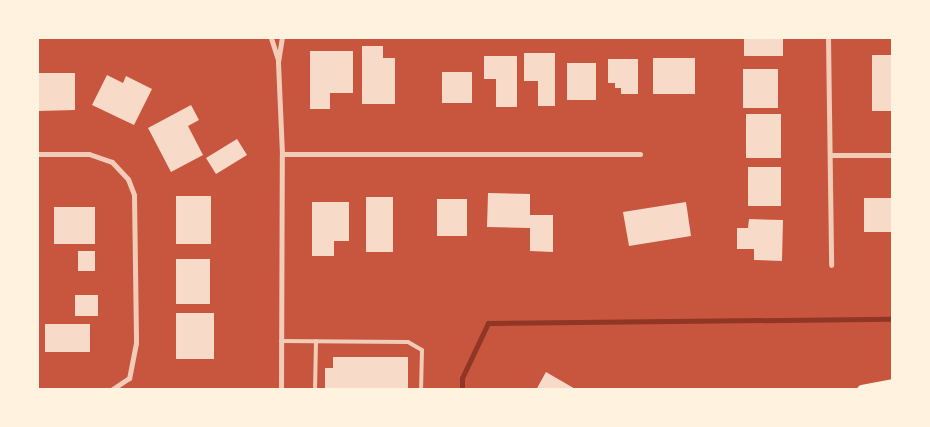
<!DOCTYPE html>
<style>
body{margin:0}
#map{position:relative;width:930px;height:427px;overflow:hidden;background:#c8553d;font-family:Georgia,serif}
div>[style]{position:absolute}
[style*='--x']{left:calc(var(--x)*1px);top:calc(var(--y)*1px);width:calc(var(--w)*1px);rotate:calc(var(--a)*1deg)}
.stream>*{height:5px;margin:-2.5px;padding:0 2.5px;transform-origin:2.5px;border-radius:2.5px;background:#8f3625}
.building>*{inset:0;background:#f7dbc8}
.service>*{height:4px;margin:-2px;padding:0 2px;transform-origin:2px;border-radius:2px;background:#f1ccb7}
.minor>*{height:5px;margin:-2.5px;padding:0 2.5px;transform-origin:2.5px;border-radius:2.5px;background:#f1ccb7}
.secondary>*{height:10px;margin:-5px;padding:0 5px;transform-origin:5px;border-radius:5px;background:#fff3e0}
span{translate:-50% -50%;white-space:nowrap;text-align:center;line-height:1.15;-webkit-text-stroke:5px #fff3e0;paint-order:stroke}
.frame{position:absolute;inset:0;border:39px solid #fff3e0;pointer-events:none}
</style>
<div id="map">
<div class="stream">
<div style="--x:462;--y:390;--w:12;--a:-90"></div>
<div style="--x:462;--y:378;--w:61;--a:-64.7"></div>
<div style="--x:488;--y:323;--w:404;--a:-0.6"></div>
</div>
<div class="building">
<div style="clip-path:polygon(744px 38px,783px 38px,783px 56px,744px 56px)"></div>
<div style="clip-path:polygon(362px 46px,383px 46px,383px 58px,395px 58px,395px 104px,362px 104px)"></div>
<div style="clip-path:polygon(310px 51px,353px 51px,353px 93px,330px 93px,330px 109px,310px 109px)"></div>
<div style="clip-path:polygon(524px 53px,555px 53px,555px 106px,538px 106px,538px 81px,524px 81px)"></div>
<div style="clip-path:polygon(872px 55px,892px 55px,892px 111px,872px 111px)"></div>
<div style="clip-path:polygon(484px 56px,517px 56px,517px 107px,496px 107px,496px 79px,484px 79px)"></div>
<div style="clip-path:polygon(653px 58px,695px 58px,695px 94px,653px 94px)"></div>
<div style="clip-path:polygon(608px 59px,638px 59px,638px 94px,621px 94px,621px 88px,615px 88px,615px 83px,608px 83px)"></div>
<div style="clip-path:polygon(567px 63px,596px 63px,596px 100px,567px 100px)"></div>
<div style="clip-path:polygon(743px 69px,778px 69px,778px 108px,743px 108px)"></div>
<div style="clip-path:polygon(442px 72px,472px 72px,472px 103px,442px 103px)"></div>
<div style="clip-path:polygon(38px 73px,75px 73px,75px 110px,38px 111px)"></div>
<div style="clip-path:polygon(107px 75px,123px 83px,126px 76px,152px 89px,134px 125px,92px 105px)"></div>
<div style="clip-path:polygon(191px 105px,199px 120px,188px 126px,203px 155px,171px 172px,148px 128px)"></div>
<div style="clip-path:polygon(746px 114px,781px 114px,781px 158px,746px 158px)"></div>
<div style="clip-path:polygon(237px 139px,247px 155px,216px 174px,206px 158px)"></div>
<div style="clip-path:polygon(748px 167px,781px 167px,781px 206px,748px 206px)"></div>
<div style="clip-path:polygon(488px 193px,530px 194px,530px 215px,553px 215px,553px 252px,530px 251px,530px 228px,487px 227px)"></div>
<div style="clip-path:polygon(176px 196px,211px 196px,211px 244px,176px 244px)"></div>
<div style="clip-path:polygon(366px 197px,393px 197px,393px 252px,366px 252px)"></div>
<div style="clip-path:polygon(864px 198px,892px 198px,892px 232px,864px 232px)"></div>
<div style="clip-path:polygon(437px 199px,467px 199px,467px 236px,437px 236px)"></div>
<div style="clip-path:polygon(312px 202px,349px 202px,349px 241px,334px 241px,334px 256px,312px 256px)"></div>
<div style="clip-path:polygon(686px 202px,691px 236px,629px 246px,623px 212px)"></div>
<div style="clip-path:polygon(54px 207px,95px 207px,95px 244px,54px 244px)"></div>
<div style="clip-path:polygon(749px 219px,783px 220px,782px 261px,754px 260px,754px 249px,737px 249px,737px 228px,748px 228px)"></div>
<div style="clip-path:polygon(78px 251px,95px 251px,95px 271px,78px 271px)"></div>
<div style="clip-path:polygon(176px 259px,210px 259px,210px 304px,176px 304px)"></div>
<div style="clip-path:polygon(75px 295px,98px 295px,98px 316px,75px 316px)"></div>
<div style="clip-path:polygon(176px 313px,214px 313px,214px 359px,176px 359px)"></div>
<div style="clip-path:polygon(45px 324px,90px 324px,90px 352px,45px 352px)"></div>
<div style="clip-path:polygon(333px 357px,408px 357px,408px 390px,325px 390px,325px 368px,333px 368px)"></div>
<div style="clip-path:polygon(546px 372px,577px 390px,536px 390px)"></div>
</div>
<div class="service">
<div style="--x:281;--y:341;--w:127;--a:0.5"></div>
<div style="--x:408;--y:342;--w:16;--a:30"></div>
<div style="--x:422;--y:350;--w:40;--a:91.4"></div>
<div style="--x:315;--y:390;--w:49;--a:-88.8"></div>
</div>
<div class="minor">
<div style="--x:271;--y:38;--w:22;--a:72"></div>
<div style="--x:828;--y:38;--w:227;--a:89.2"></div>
<div style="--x:38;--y:154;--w:51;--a:0"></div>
<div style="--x:89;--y:154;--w:24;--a:19"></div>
<div style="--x:112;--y:162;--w:23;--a:47"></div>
<div style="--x:128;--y:179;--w:17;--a:69"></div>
<div style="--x:134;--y:195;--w:148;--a:89.2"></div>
<div style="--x:136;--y:343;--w:36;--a:101"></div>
<div style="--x:129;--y:378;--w:22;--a:146"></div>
<div style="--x:282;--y:154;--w:358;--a:0"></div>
<div style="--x:830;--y:155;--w:62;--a:0"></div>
<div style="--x:281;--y:390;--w:236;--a:-89.8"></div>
<div style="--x:282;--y:154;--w:92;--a:-92.5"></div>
<div style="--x:278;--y:62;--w:24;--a:-81"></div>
</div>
<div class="secondary">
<div style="--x:862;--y:390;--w:31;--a:-11"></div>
</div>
<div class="frame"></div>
</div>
